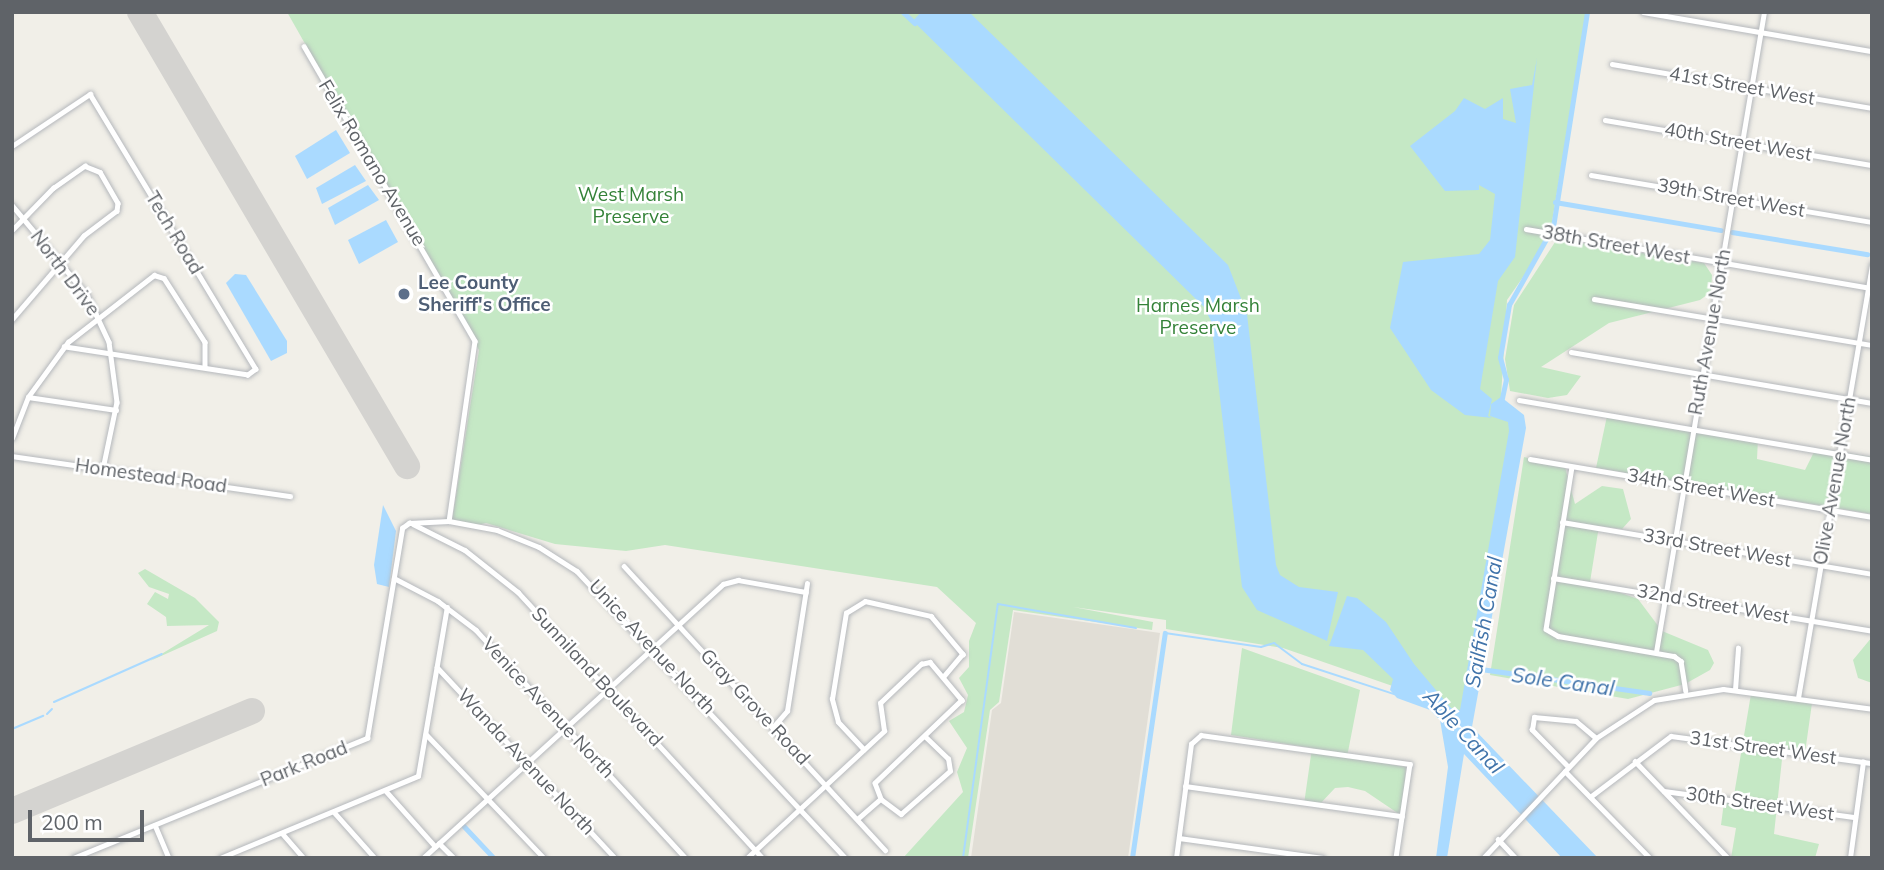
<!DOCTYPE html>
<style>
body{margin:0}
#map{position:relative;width:1884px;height:870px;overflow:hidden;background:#f1efe8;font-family:Mulish,sans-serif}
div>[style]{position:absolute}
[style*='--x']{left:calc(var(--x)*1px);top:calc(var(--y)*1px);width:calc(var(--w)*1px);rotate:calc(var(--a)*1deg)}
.education>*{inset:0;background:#e1ded6}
.green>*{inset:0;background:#c5e8c5}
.water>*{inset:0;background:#aadaff}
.stream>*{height:2px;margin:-1px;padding:0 1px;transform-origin:1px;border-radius:1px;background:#aadaff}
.canal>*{height:4.5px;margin:-2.25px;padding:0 2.25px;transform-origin:2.25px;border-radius:2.25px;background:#aadaff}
.runway>*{height:26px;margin:-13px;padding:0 13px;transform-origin:13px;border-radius:13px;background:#d4d3d0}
.roads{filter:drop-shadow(0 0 2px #b5b8bc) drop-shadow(0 0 2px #b5b8bc)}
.minor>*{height:4.5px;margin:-2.25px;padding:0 2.25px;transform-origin:2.25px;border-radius:2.25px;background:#fff}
.tertiary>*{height:5px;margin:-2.5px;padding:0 2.5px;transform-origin:2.5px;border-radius:2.5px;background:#fff}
.dots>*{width:19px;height:19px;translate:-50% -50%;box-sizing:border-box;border:4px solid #fff;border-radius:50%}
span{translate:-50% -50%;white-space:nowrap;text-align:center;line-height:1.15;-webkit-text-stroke:5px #fff;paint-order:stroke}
.street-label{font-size:19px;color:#5f6368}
.park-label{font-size:19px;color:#348238}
.service-label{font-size:19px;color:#4e5e75;font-weight:700}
.left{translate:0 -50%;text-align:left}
.water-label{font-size:21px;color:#4174aa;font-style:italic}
.frame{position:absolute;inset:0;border:14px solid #5f6368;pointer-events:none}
.scale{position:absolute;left:28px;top:810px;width:116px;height:32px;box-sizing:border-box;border:4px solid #5f6368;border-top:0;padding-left:9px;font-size:21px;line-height:24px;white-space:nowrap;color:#5f6368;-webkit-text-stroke:5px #fff;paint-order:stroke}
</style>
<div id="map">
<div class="education">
<div style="clip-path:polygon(1014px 612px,1160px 633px,1128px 858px,971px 858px,992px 710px,1001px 703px)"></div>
</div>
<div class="green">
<div style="clip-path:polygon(287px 12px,1587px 12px,1549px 240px,1507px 300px,1500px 413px,1515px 424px,1458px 729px,1430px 699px,1283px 648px,1166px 629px,1166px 620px,1073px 607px,1153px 622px,1152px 630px,1013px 610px,999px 702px,990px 710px,968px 858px,903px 858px,963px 792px,957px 772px,967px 748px,949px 721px,964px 712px,968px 695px,959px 678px,969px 667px,969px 641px,976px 623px,937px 587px,665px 545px,626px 551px,555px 544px,486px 523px,468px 527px,452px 521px,479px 350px)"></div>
<div style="clip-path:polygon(1557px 239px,1704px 263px,1712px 275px,1711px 292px,1700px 300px,1609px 323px,1541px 367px,1581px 376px,1567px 395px,1548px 398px,1510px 391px,1505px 359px,1514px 305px)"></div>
<div style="clip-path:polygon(1607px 416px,1758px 439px,1757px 459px,1805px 470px,1816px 448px,1872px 457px,1872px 514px,1596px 468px)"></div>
<div style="clip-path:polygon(1524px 457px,1565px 467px,1575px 504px,1602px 486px,1623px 489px,1631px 519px,1622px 529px,1599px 526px,1590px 582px,1638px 599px,1662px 631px,1708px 650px,1714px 663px,1710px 670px,1685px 684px,1628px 699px,1490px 675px)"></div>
<div style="clip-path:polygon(145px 569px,195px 598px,219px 622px,217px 631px,150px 661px,209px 625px,167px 626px,166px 617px,147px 604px,155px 592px,168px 599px,169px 594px,149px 587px,138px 573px)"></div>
<div style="clip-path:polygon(1872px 637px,1870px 663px,1872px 683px,1858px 678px,1853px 660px)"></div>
<div style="clip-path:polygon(1242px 648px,1360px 690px,1347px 757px,1406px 767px,1402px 816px,1365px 791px,1348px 787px,1335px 788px,1318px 806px,1304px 804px,1312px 748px,1231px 735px)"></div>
<div style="clip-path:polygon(1751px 694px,1812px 703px,1805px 753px,1783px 750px,1774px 834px,1819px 844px,1815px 858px,1731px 858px,1736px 828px,1721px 825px,1724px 802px,1733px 801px)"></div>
</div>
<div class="water">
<div style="clip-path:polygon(921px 12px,969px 12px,1228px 265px,1247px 314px,1276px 565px,1280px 575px,1299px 587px,1338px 592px,1327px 641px,1257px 610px,1242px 587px,1211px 321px,1204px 307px,913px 21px)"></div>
<div style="clip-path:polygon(1537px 58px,1515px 257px,1498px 281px,1480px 389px,1492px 399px,1488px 416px,1492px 418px,1465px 415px,1431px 390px,1390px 328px,1403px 262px,1479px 254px,1490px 240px,1495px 194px,1479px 185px,1479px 190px,1445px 191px,1410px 146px,1455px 111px,1464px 98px,1485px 109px,1503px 98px,1503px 119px,1516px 123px,1510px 89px,1532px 85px)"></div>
<div style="clip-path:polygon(336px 130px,350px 153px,307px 179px,295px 156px)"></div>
<div style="clip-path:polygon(355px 165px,366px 181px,322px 204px,316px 188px)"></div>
<div style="clip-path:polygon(368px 185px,379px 200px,335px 225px,328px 208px)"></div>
<div style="clip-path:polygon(386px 220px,398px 242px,359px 264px,348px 240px)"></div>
<div style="clip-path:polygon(235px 274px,246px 275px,287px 341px,287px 353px,271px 361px,226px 283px)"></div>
<div style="clip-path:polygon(1501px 397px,1524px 415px,1526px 428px,1472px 727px,1598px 858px,1562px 858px,1464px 754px,1447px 858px,1436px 858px,1448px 767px,1440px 720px,1430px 710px,1397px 698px,1390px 690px,1393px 679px,1363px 650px,1329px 646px,1347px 596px,1357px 598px,1386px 622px,1414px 664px,1451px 708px,1460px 710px,1509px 431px,1508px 422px,1490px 416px,1491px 404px)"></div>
<div style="clip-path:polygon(383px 505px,396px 531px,389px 587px,377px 584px,374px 565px)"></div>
</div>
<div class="stream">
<div style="--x:1165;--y:633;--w:97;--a:8.3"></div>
<div style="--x:1261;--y:647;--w:14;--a:-17"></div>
<div style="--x:1274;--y:643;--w:35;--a:37"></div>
<div style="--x:1302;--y:664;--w:97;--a:18.1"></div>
<div style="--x:54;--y:702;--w:118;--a:-24"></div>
<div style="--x:47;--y:714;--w:7;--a:-45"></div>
<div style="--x:12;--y:729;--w:34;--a:-23"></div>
<div style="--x:963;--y:858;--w:256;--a:-82.2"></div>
<div style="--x:998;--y:604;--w:140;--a:9.9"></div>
</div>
<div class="canal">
<div style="--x:903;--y:12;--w:16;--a:43"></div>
<div style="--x:1555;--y:202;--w:168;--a:9.6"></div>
<div style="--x:1732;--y:232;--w:137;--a:9.3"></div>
<div style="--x:1501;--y:403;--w:24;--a:-78"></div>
<div style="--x:1506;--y:380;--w:23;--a:-105"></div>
<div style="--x:1500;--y:358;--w:54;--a:-80.4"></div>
<div style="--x:1509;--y:305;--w:90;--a:-60.6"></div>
<div style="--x:1553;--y:227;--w:218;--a:-81"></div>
<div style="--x:1481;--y:669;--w:170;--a:8.1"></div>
<div style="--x:464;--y:826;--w:44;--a:46.8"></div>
<div style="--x:1132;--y:858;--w:227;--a:-81.7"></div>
</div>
<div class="runway">
<div style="--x:140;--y:12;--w:527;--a:59.54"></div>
<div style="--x:12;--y:811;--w:260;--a:-22.6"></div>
</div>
<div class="roads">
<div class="minor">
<div style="--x:1643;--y:12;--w:232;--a:9.7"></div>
<div style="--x:304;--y:46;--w:341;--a:59.9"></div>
<div style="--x:475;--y:341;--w:182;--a:98.2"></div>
<div style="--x:1612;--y:64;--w:264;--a:9.6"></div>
<div style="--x:1605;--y:120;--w:271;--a:9.6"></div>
<div style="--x:12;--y:146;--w:94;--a:-33.7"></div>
<div style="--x:90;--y:94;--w:321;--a:58.9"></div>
<div style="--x:256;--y:369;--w:10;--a:143"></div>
<div style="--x:248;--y:375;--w:186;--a:-171.3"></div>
<div style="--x:1591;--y:175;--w:285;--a:9.5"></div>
<div style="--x:12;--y:205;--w:117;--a:50.2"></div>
<div style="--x:87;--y:295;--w:52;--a:64.9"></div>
<div style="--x:109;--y:342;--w:61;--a:82.4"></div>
<div style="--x:117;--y:402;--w:68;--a:101.8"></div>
<div style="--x:1526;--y:229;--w:351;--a:9.7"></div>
<div style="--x:12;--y:230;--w:59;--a:-45.7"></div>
<div style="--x:53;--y:188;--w:39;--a:-35"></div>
<div style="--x:85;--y:166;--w:16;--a:22"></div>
<div style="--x:100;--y:172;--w:36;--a:60"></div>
<div style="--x:118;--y:203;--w:8;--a:97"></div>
<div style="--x:117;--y:211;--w:41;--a:142.9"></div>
<div style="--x:84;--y:236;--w:111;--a:130.6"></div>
<div style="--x:1594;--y:299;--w:282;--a:9.4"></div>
<div style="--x:1571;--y:352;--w:305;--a:9.6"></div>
<div style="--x:28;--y:397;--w:89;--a:8.4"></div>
<div style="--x:1519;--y:400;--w:358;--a:9.6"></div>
<div style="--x:12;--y:438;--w:44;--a:-68.7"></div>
<div style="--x:28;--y:397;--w:68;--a:-54"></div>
<div style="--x:68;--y:342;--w:109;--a:-37.9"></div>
<div style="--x:154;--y:275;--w:10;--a:17"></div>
<div style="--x:164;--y:278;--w:76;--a:57.4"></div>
<div style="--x:205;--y:342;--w:25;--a:90"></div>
<div style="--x:12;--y:456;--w:281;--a:8.2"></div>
<div style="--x:1530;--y:459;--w:347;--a:9.6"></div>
<div style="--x:1572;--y:467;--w:164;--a:99.1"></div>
<div style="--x:1546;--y:629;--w:14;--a:30"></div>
<div style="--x:1558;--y:636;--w:118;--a:9.8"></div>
<div style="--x:1674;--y:656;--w:9;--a:36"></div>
<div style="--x:1681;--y:661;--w:30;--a:81"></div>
<div style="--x:1562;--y:522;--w:314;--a:9.5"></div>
<div style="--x:409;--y:523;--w:40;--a:-2.9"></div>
<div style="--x:449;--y:521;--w:49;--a:10.6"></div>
<div style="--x:497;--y:530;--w:45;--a:22"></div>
<div style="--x:539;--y:547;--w:45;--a:32.3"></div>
<div style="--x:577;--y:571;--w:393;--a:46.9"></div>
<div style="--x:413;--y:524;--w:58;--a:26.6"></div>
<div style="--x:465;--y:550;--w:68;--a:38.4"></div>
<div style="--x:518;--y:592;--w:362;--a:47.4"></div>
<div style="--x:624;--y:566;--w:386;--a:47.4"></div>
<div style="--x:394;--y:578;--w:50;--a:27.6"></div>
<div style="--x:438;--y:601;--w:48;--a:37.3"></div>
<div style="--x:476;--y:630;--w:310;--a:47.4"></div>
<div style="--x:1553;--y:578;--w:323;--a:9.4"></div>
<div style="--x:1656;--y:652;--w:649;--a:-80.42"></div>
<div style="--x:437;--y:667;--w:261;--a:47"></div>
<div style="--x:1735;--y:690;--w:42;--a:-85.9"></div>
<div style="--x:1798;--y:698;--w:440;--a:-80.3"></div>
<div style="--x:774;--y:726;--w:20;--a:-49"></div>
<div style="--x:787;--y:711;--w:129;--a:-81.1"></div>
<div style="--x:426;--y:734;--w:171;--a:46.4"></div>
<div style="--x:864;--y:750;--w:38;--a:-133"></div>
<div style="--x:838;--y:722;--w:24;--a:-105"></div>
<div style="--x:832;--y:699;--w:87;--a:-80.8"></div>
<div style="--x:846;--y:613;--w:22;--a:-32"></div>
<div style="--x:865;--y:601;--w:68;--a:12.8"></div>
<div style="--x:931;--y:616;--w:50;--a:49.9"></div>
<div style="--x:963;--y:654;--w:30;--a:130"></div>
<div style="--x:1635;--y:761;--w:134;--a:46.2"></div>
<div style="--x:1568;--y:767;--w:52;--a:-134.2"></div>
<div style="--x:1532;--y:730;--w:13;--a:-81"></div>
<div style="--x:1534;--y:717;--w:42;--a:5.4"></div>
<div style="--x:1576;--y:721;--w:26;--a:40"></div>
<div style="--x:1565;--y:771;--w:122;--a:45.7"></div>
<div style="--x:1185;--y:786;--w:219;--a:7.9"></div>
<div style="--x:386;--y:791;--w:74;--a:48.3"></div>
<div style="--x:1664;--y:791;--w:193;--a:7.8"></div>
<div style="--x:1590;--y:797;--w:101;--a:-37"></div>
<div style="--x:1671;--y:736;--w:203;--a:7.7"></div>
<div style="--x:881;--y:799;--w:25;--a:37"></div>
<div style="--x:901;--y:814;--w:65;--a:-41.3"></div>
<div style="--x:950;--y:771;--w:12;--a:-99"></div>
<div style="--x:948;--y:759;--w:32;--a:-136"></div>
<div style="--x:334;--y:812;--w:62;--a:48.3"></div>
<div style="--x:155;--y:825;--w:36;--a:67"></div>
<div style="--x:282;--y:833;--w:33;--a:49"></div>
<div style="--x:1179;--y:838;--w:145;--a:7.9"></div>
<div style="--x:1498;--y:839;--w:26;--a:47"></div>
<div style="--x:439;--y:843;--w:21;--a:45"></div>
<div style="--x:73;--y:858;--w:318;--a:-22.2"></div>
<div style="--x:367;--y:738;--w:213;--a:-80.5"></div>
<div style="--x:402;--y:528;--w:9;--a:-36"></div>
<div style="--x:220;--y:858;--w:214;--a:-22.5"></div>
<div style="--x:418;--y:776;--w:171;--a:-80.3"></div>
<div style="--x:423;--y:858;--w:406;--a:-42.4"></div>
<div style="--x:723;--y:584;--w:16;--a:-15"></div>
<div style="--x:738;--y:580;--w:69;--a:10"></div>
<div style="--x:747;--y:858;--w:187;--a:-42.8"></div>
<div style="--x:884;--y:731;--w:28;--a:-98"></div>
<div style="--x:880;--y:703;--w:57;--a:-43.6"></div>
<div style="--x:921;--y:664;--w:9;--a:-13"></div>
<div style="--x:930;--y:662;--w:50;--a:49.9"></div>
<div style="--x:962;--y:700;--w:120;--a:136.3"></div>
<div style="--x:875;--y:783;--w:17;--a:69"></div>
<div style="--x:881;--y:799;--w:30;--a:139"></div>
<div style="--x:1176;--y:858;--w:115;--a:-82.5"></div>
<div style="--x:1191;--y:744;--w:13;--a:-42"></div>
<div style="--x:1201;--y:735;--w:211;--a:7.9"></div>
<div style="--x:1410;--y:764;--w:95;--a:98.5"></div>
<div style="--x:1850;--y:858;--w:97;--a:-82.3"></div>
</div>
<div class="tertiary">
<div style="--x:1483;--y:858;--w:165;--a:-46.7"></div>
<div style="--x:1596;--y:738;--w:69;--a:-33.2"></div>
<div style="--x:1654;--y:700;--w:70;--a:-9.1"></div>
<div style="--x:1723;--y:689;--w:150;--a:7.6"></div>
</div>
</div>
<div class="dots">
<div style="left:404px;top:294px;background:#5c6f8a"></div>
</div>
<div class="street-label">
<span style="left:1742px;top:86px;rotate:10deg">41st Street West</span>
<span style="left:1738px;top:142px;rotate:10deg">40th Street West</span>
<span style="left:372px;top:163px;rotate:59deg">Felix Romano Avenue</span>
<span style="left:1731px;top:198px;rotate:10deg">39th Street West</span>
<span style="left:174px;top:233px;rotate:59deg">Tech Road</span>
<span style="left:1616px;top:245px;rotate:10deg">38th Street West</span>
<span style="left:65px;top:273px;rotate:53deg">North Drive</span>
<span style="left:1710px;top:332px;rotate:-80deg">Ruth Avenue North</span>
<span style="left:151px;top:476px;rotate:8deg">Homestead Road</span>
<span style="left:1835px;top:481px;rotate:-80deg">Olive Avenue North</span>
<span style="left:1701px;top:488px;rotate:10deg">34th Street West</span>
<span style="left:1717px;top:548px;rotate:10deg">33rd Street West</span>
<span style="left:1713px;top:604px;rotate:10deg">32nd Street West</span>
<span style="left:652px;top:647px;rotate:47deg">Unice Avenue North</span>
<span style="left:597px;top:677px;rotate:47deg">Sunniland Boulevard</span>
<span style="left:755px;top:707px;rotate:47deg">Gray Grove Road</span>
<span style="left:548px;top:708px;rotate:47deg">Venice Avenue North</span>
<span style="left:1763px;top:748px;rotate:8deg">31st Street West</span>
<span style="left:526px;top:762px;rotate:47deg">Wanda Avenue North</span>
<span style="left:304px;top:764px;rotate:-22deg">Park Road</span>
<span style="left:1760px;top:804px;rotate:8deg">30th Street West</span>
</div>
<div class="park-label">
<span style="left:631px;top:206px">West Marsh<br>Preserve</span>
<span style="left:1198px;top:317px">Harnes Marsh<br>Preserve</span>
</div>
<div class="service-label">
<span class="left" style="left:418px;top:294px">Lee County<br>Sheriff's Office</span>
</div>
<div class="water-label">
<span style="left:1483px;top:622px;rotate:-80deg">Sailfish Canal</span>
<span style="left:1563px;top:681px;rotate:8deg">Sole Canal</span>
<span style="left:1464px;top:731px;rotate:47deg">Able Canal</span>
</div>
<div class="frame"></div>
<div class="scale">200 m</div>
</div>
